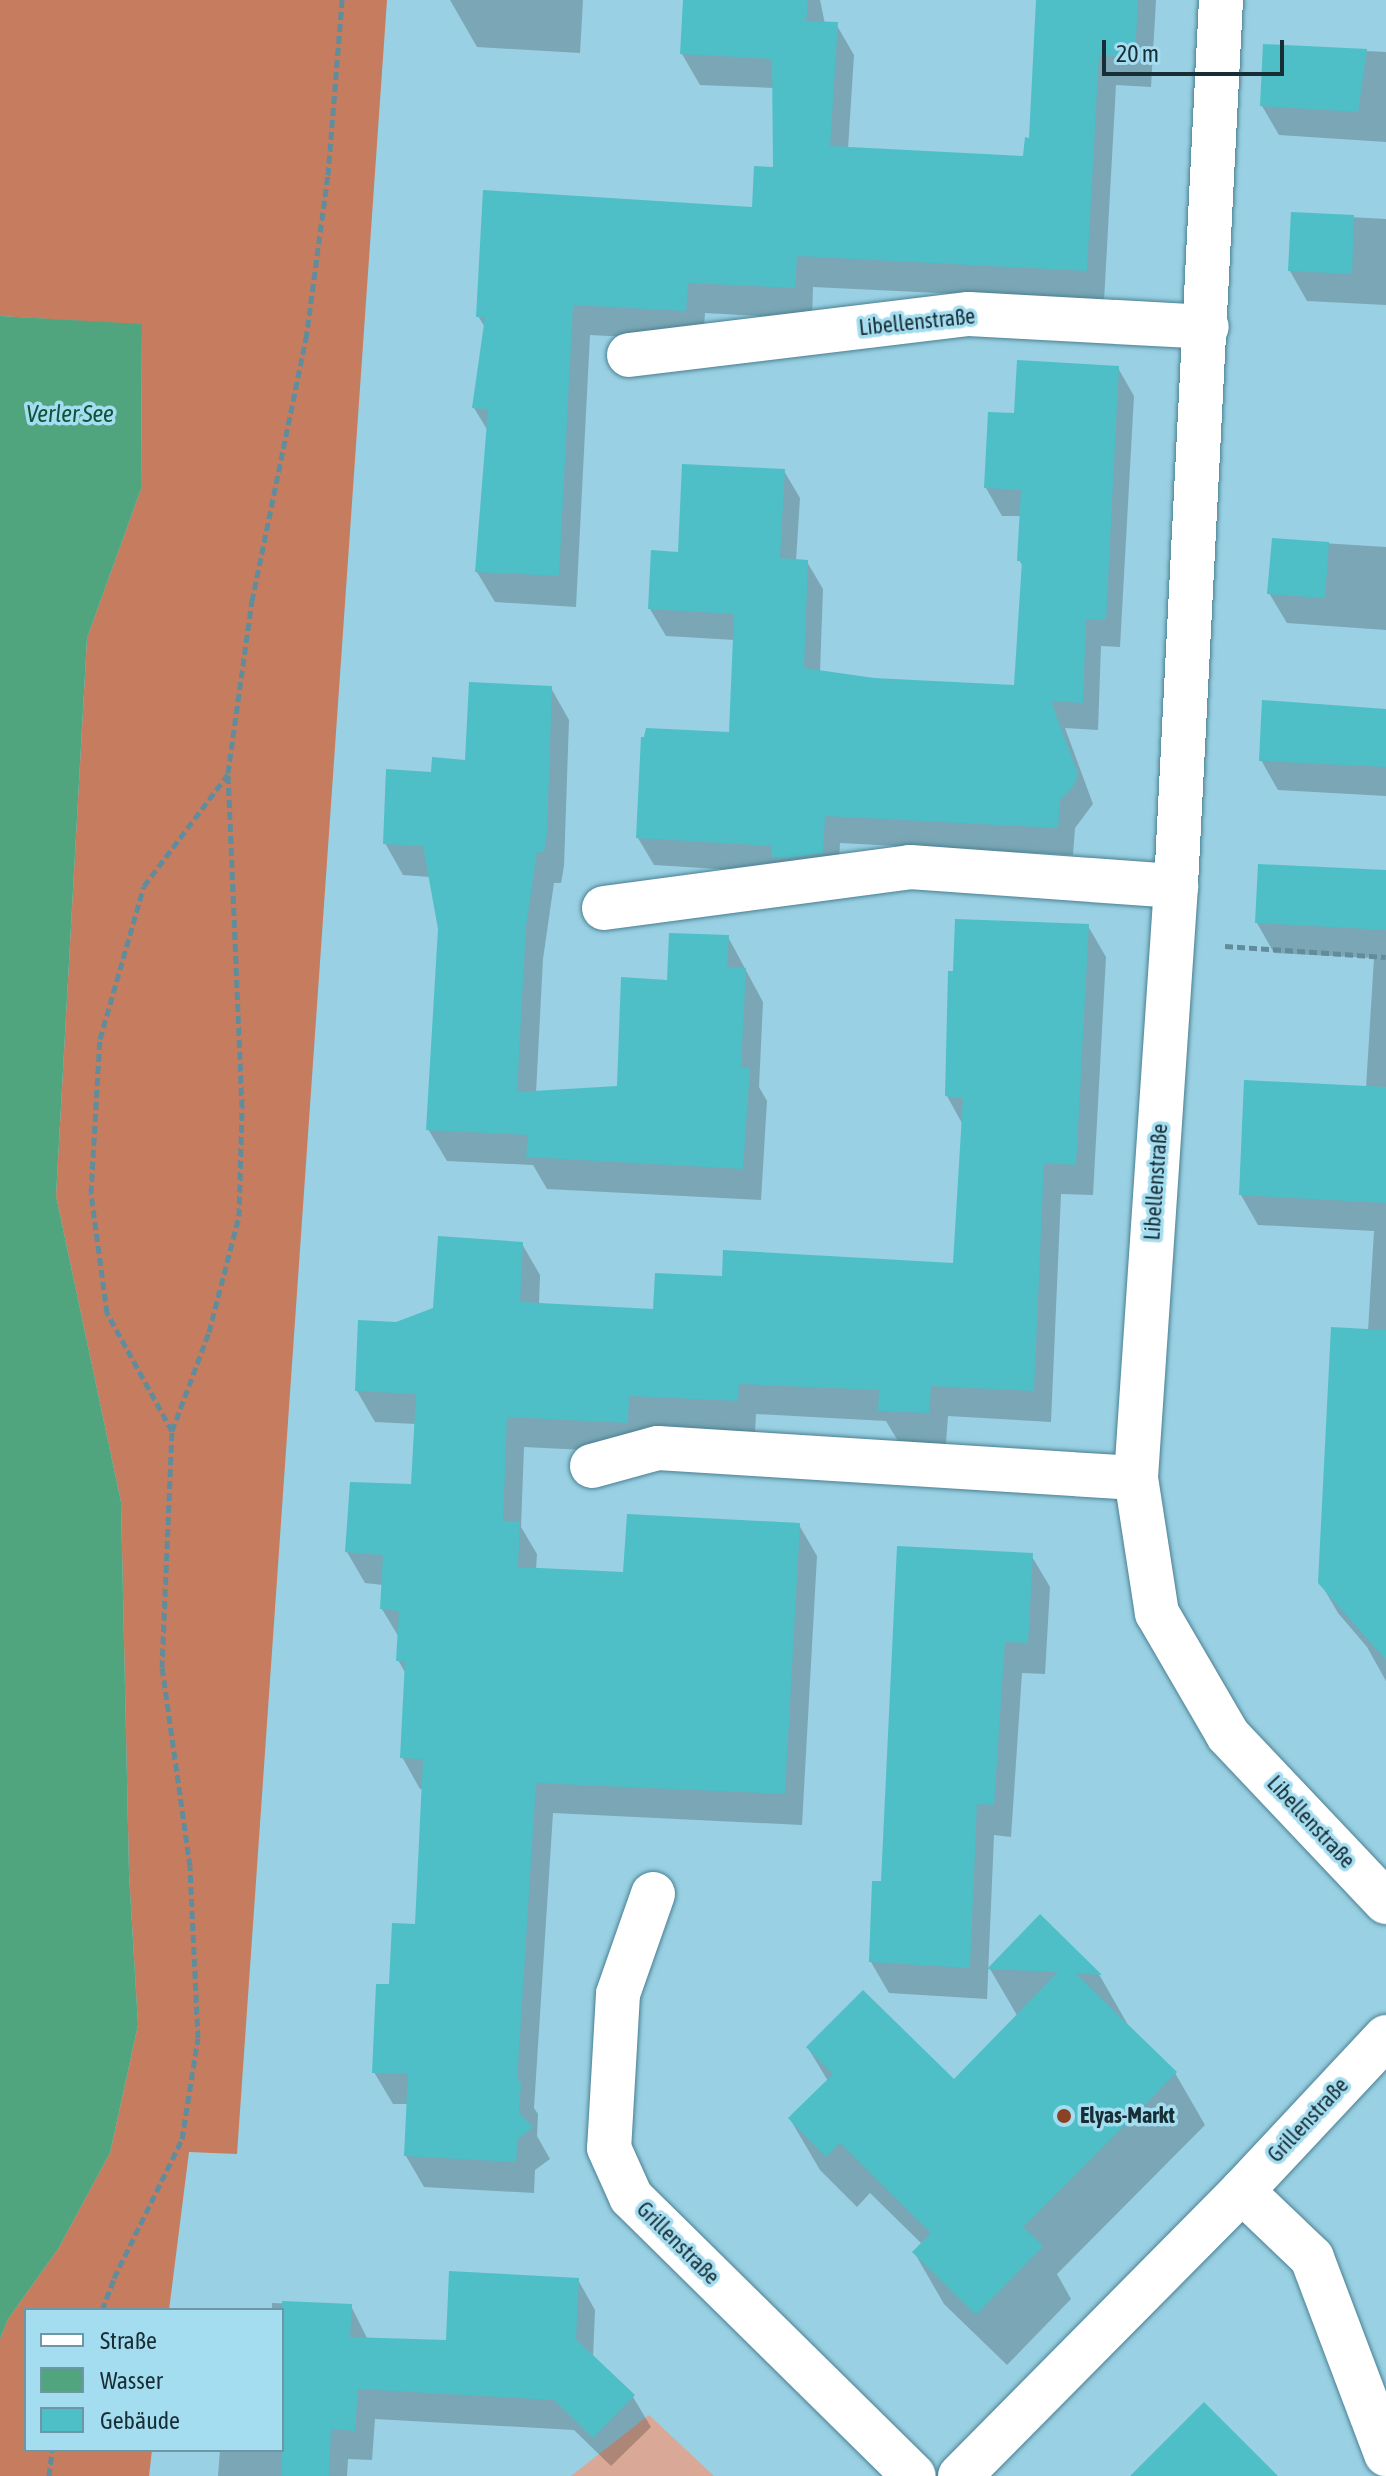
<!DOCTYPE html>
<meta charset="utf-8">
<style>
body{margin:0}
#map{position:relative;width:1386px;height:2476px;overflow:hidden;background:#99d0e3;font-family:"Asap Condensed",sans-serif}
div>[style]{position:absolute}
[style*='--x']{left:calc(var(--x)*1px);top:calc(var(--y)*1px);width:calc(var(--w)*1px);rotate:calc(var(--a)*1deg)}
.green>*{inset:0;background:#daa896}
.forest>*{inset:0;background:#c67c5f}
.water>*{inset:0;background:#51a57e}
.shadow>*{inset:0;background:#0003}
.building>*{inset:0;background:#4ebfc7}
.path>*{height:5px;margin-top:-2.5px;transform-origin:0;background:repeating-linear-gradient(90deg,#638c9b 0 8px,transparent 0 12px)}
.roads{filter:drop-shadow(0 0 2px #4b8092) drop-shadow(0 0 2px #4b8092)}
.minor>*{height:44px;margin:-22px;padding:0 22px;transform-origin:22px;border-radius:22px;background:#fff}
.dots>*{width:22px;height:22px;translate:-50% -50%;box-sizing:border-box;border:4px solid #a5ddf0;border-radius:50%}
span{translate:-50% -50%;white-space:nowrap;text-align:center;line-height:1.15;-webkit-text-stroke:7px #a5ddf0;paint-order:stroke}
.street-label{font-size:22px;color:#182e36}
.poi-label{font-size:22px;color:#182e36;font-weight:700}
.left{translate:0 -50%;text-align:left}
.water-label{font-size:24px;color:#0f5338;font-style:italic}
.legend{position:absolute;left:24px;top:2308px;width:260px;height:144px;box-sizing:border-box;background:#a5ddf0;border:2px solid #6d97a6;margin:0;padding:10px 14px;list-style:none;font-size:24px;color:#182e36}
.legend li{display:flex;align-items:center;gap:16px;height:40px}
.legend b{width:40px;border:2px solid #6d97a6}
.scale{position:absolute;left:1102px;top:40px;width:182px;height:36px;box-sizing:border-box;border:4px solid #182e36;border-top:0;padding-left:10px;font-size:24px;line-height:28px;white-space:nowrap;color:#182e36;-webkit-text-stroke:6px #a5ddf0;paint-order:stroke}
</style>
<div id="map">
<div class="green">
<div style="clip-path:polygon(649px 2415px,714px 2476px,571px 2476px)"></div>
</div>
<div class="forest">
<div style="clip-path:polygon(0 0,387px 0,237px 2154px,189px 2152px,169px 2310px,26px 2310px,26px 2450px,152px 2450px,149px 2476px,0 2476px,0 2339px,8px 2319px,58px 2249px,110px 2153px,138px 2025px,129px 1873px,121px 1502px,56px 1196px,87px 638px,141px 489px,142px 325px,0 316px)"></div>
</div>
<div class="water">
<div style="clip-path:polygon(0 316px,142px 324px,141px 489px,87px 638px,56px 1196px,121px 1502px,129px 1873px,138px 2025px,110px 2153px,58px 2249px,8px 2319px,0 2339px)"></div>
</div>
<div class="shadow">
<div style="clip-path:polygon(450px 0,583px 0,580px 53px,477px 47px)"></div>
<div style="clip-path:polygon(686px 0,820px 0,825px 24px,836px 24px,854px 55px,848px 149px,1025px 158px,1031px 140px,1038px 0,1156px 0,1151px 87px,1116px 85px,1104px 301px,813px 287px,812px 319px,705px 313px,703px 341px,590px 335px,576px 607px,495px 602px,477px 572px,488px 431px,474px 408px,486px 329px,478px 316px,753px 209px,775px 170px,774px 88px,700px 85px,682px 54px)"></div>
<div style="clip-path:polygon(1265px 46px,1386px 52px,1386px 142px,1279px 135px,1262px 106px)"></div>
<div style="clip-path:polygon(1293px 214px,1386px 219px,1386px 305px,1307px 301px,1290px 271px)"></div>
<div style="clip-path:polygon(1118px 368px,1134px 396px,1120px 647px,1101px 646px,1098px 730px,1065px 728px,1093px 804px,1075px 828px,1073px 855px,840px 843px,838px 881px,783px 873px,654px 865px,638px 838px,731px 734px,735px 640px,666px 636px,650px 609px,679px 554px,784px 471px,800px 498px,796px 561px,807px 562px,823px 589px,820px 672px,874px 680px,1016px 688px,1024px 568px,1019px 560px,1021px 516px,1002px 516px,986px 488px,1016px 415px)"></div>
<div style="clip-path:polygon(1274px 540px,1386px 547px,1386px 630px,1287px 623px,1269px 593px)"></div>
<div style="clip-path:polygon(551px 688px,569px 720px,564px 866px,561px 883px,554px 883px,543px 959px,536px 1093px,619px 1088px,669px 982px,728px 937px,763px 1002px,759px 1087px,767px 1101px,761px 1200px,547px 1189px,533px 1165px,447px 1161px,428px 1129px,440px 929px,430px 877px,403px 875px,385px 843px,432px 774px,467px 762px)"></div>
<div style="clip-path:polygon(1386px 711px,1386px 796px,1278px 790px,1261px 760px)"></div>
<div style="clip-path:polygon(1386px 872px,1386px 1681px,1367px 1647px,1338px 1613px,1320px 1582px,1368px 1331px,1374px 1231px,1258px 1225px,1241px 1195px,1366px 1088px,1374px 958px,1274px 953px,1257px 923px)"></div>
<div style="clip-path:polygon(1088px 926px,1106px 957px,1093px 1195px,1061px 1194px,1051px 1422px,948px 1416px,946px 1444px,898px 1441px,886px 1421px,756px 1414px,755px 1432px,646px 1427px,645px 1453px,524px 1447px,521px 1527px,537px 1554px,536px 1570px,625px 1574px,799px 1525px,817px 1556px,802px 1825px,553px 1813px,534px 2108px,538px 2114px,537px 2136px,550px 2159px,535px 2170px,534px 2193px,424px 2187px,406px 2156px,408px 2104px,393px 2104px,374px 2072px,391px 1986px,417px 1926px,424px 1789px,420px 1789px,402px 1757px,406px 1674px,398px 1660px,400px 1639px,382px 1609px,383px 1585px,365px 1583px,347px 1552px,413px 1486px,416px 1424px,375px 1422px,357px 1391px,396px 1324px,435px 1309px,522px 1244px,540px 1275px,539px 1305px,655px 1312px,724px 1278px,955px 1266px,963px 1125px,947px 1096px)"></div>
<div style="clip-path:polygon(1031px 1555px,1050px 1587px,1045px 1674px,1022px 1673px,1011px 1837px,994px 1835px,987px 1999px,889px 1993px,871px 1962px,883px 1884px)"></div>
<div style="clip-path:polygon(1040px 1917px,1100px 1976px,1128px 2025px,1175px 2073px,1205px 2125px,1057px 2274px,1071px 2299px,1007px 2365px,944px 2304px,914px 2252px,922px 2244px,870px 2193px,857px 2207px,820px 2170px,790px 2119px,828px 2081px,808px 2048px,954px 2082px,1018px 2017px,990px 1969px)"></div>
<div style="clip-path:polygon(578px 2280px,595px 2310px,593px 2358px,633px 2397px,651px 2427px,611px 2466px,574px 2430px,375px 2419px,372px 2460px,348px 2459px,347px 2476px,218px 2476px,220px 2450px,282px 2450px,282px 2310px,272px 2310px,272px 2303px,351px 2306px,368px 2340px,448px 2342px)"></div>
</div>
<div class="building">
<div style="clip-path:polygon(683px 0,808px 0,806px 21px,838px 22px,830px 146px,1023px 156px,1025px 137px,1029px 138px,1036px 0,1138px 0,1135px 57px,1099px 55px,1087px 271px,797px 256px,795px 288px,688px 283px,686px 311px,573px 305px,559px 576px,475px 572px,488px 409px,472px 408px,485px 317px,476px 317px,483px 190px,752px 207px,754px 166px,773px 167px,772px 59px,680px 54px)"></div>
<div style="clip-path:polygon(1263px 44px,1367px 49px,1358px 112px,1260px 106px)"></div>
<div style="clip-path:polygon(1291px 212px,1354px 215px,1352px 274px,1288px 271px)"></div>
<div style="clip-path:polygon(1017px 360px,1119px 366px,1106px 620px,1086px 619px,1083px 703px,1051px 701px,1078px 774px,1073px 787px,1060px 800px,1058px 828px,825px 816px,823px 853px,788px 858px,771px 857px,772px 846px,636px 838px,641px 737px,644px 737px,646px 728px,729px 732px,734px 614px,648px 609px,651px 550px,678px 552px,682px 464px,785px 469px,780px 558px,808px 560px,804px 668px,874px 678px,1014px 685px,1022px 561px,1017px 561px,1021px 490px,984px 488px,988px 412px,1014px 413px)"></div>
<div style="clip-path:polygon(1272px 538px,1329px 542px,1325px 598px,1267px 594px)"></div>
<div style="clip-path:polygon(469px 682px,552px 686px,547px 833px,544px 852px,537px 852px,526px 926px,517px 1092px,617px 1086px,621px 977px,667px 980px,669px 933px,729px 935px,727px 967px,746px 968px,741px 1067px,750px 1068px,743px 1169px,526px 1157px,528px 1135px,426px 1130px,438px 929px,423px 846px,383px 844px,386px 769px,431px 772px,432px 757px,465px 760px)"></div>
<div style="clip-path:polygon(1262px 700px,1386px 709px,1386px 767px,1259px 761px)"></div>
<div style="clip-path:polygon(1258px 864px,1386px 870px,1386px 930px,1255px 923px)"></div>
<div style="clip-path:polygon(955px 919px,1089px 924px,1076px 1165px,1044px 1163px,1034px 1391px,931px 1386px,929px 1413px,878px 1411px,879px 1390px,739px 1384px,738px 1401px,629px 1396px,628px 1423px,507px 1417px,503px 1521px,520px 1521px,518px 1567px,623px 1572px,627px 1514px,800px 1523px,785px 1794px,536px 1783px,517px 2081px,521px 2081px,519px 2113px,533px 2127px,518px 2139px,516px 2162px,404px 2156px,408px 2073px,372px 2073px,376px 1984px,389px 1984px,392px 1923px,415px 1924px,423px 1759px,400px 1758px,405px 1661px,396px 1661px,399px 1611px,380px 1609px,383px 1555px,345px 1552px,350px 1482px,411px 1484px,416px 1394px,355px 1391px,358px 1320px,396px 1322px,433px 1308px,438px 1236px,523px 1242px,520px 1302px,653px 1309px,655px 1273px,722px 1276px,723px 1250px,953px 1263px,963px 1098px,945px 1096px,948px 971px,953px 971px)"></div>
<div style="clip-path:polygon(1244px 1080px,1386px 1087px,1386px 1203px,1239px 1195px)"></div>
<div style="clip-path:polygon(1331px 1327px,1386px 1330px,1386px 1660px,1318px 1583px)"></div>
<div style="clip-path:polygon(897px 1546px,1033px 1553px,1028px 1643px,1005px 1642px,994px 1805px,977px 1804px,970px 1968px,869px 1962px,872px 1881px,881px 1881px)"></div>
<div style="clip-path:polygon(1040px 1914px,1102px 1975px,1075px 1973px,1177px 2072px,1023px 2227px,1043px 2246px,976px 2315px,912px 2252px,931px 2233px,840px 2143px,826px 2157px,788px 2118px,833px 2074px,806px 2047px,863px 1990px,954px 2079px,1058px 1972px,987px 1969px)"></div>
<div style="clip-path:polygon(449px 2271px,579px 2278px,576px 2339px,635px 2395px,593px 2438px,554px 2400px,358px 2389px,355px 2431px,331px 2429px,329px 2476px,282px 2476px,282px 2301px,352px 2304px,350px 2337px,446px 2340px)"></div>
<div style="clip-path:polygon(1204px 2402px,1278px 2476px,1130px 2476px)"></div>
</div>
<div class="path">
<div style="--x:1225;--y:946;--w:161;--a:3.9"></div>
<div style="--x:172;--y:1431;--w:135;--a:-118.8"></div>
<div style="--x:107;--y:1313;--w:121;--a:-97.6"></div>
<div style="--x:91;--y:1193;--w:154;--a:-86.7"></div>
<div style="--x:100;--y:1039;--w:159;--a:-74"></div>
<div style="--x:144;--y:886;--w:140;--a:-53.1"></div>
<div style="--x:102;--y:2310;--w:34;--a:-69"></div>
<div style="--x:114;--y:2278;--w:155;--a:-63.9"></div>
<div style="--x:182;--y:2139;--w:102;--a:-81"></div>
<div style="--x:198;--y:2038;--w:172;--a:-92.7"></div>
<div style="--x:190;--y:1866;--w:200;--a:-98"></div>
<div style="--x:162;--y:1668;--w:237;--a:-87.6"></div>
<div style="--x:172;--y:1431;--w:106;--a:-69.5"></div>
<div style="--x:209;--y:1332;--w:120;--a:-75.5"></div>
<div style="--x:239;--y:1216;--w:109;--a:-88.4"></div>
<div style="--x:242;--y:1107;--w:334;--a:-92.4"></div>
<div style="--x:228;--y:773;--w:174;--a:-82.1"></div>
<div style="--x:252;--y:601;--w:268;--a:-78.4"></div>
<div style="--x:306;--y:339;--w:165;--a:-82.4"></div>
<div style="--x:328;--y:175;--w:176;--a:-85.4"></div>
<div style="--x:49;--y:2476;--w:26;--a:-83"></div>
</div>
<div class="roads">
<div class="minor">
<div style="--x:1221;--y:0;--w:887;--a:92.91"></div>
<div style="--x:1176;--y:886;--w:593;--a:93.87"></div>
<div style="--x:1136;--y:1478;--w:137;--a:81.2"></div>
<div style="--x:1157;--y:1613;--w:141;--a:59.8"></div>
<div style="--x:1228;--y:1735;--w:230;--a:46.6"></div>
<div style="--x:629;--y:355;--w:342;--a:-6.9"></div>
<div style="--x:969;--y:314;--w:238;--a:3.1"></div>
<div style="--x:604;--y:908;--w:309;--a:-7.6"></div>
<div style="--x:910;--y:867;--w:267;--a:4.1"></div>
<div style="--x:592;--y:1466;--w:68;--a:-15.3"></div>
<div style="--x:658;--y:1448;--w:479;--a:3.6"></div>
<div style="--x:653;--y:1894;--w:106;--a:109.3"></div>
<div style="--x:618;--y:1994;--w:154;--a:93.3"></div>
<div style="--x:609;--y:2148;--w:54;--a:65.8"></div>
<div style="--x:631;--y:2197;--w:397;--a:44.6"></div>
<div style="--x:1242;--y:2191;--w:97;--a:43.7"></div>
<div style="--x:1312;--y:2258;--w:210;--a:69.3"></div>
<div style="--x:960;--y:2476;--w:401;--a:-45.3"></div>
<div style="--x:1242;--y:2191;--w:211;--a:-46.9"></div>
</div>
</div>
<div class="dots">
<div style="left:1064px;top:2116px;background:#8b4224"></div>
</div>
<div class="street-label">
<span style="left:917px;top:322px;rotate:-6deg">Libellenstraße</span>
<span style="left:1156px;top:1182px;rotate:-86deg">Libellenstraße</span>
<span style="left:1311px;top:1822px;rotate:47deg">Libellenstraße</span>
<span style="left:1308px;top:2120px;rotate:-47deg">Grillenstraße</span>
<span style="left:678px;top:2243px;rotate:45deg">Grillenstraße</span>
</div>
<div class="poi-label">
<span class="left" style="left:1080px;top:2116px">Elyas-Markt</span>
</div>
<div class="water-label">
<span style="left:70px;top:414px">Verler See</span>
</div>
<ul class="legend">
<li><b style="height:10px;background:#fff"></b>Straße</li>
<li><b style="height:22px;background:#51a57e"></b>Wasser</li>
<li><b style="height:22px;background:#4ebfc7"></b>Gebäude</li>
</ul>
<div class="scale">20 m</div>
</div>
